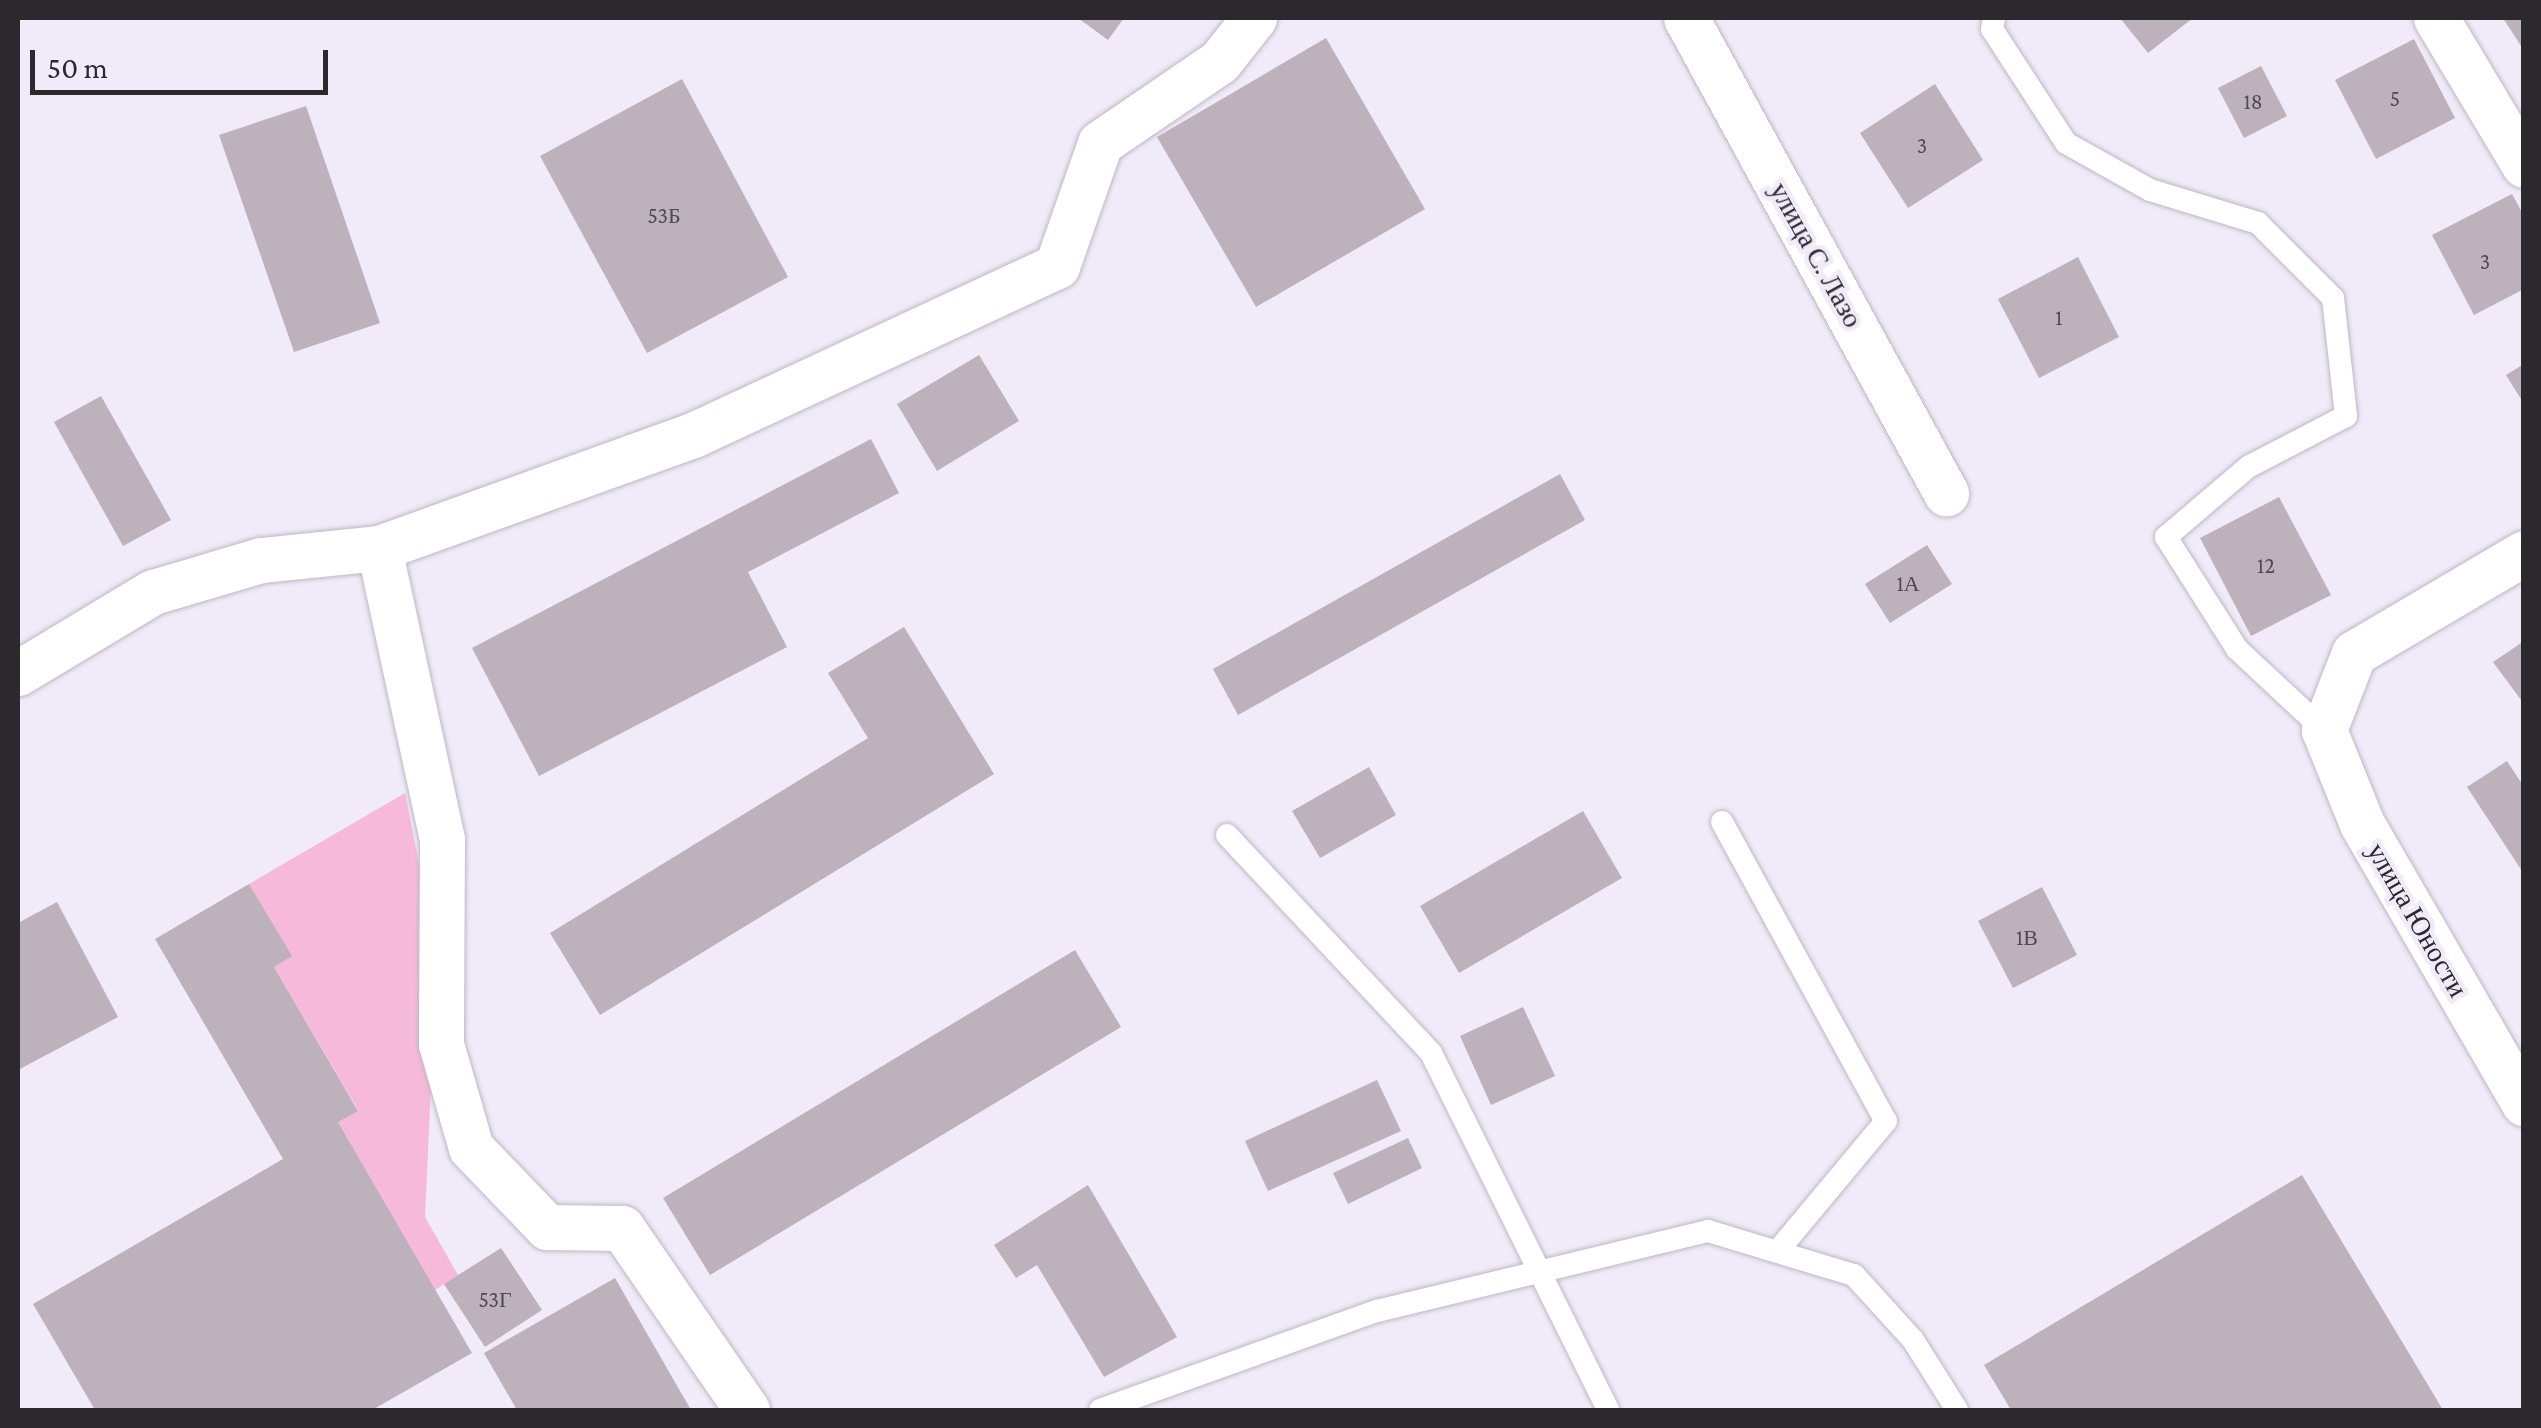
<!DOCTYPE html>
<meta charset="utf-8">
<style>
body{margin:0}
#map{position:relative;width:2541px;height:1428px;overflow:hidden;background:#f1eaf8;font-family:"Crimson Pro",serif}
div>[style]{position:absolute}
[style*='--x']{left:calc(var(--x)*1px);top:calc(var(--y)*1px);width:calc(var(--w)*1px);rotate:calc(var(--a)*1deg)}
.green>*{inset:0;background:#f7b9da}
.building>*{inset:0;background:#bdb1bc}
.roads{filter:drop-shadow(0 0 2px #beb7c5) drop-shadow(0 0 2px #beb7c5)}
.lane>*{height:22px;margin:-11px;padding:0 11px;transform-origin:11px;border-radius:11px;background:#fff}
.street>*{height:45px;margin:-22.5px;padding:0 22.5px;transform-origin:22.5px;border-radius:22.5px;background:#fff}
span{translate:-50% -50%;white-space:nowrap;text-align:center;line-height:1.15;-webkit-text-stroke:9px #f1eaf8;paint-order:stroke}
.number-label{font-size:22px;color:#504a52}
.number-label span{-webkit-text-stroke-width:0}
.street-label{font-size:28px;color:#2b282e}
.frame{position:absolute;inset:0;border:20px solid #2b282e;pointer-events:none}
.scale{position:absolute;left:30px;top:50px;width:298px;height:45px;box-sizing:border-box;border:5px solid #2b282e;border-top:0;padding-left:12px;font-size:30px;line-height:35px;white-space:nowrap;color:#2b282e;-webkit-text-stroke:8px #f1eaf8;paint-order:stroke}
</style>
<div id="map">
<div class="green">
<div style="clip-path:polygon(405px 793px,422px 879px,431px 1085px,425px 1217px,458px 1275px,435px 1290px,338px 1122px,358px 1110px,274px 967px,291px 956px,249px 884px)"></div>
</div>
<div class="building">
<div style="clip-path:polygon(1078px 18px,1124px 18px,1108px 40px)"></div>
<div style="clip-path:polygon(2120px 18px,2193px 18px,2148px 53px)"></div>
<div style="clip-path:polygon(2503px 18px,2524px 18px,2524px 45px,2521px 46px)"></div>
<div style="clip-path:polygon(1326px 38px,1425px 209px,1256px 307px,1157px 137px)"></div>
<div style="clip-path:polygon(2414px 39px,2455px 118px,2376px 159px,2335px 80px)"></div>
<div style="clip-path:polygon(2261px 66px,2287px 116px,2244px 138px,2218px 88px)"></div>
<div style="clip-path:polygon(682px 79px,788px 277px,647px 353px,540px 156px)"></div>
<div style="clip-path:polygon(1935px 84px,1983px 160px,1908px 208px,1860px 133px)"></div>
<div style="clip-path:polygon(306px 106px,380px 323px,294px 352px,219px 135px)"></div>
<div style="clip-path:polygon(2512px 194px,2524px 216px,2524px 289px,2474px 315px,2432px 235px)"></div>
<div style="clip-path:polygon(2078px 257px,2119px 337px,2039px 378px,1998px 299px)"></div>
<div style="clip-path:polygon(979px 355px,1019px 421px,937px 471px,897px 404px)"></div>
<div style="clip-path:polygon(2524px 364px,2524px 404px,2506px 375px)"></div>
<div style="clip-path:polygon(101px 396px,171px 520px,123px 546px,54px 422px)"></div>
<div style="clip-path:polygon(871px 439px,899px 493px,748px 572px,787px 647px,539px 776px,472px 648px)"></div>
<div style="clip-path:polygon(1560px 474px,1585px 520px,1238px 715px,1213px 669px)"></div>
<div style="clip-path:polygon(2279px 497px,2331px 595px,2251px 636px,2200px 538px)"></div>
<div style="clip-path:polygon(1927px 545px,1952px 584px,1890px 623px,1865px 584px)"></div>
<div style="clip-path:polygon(904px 627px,994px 774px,600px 1015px,550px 933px,868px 738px,828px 673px)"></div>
<div style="clip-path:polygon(2524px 641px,2524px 704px,2493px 662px)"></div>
<div style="clip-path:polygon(2507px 761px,2524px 787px,2524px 874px,2467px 787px)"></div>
<div style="clip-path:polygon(1369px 767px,1396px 815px,1320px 858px,1292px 811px)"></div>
<div style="clip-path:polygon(1583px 811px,1622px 878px,1459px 973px,1420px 906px)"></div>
<div style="clip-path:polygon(249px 884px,292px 956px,274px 967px,358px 1111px,338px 1122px,472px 1353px,372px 1410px,95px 1410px,33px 1304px,283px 1159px,155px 939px)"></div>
<div style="clip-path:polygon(2042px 887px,2077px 955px,2013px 988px,1978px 921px)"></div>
<div style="clip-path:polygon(57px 902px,118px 1017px,18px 1070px,18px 923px)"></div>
<div style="clip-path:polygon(1075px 950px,1121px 1027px,710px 1275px,663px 1198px)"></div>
<div style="clip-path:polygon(1523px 1007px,1555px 1076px,1491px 1105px,1460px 1036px)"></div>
<div style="clip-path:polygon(1377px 1080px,1401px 1131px,1268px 1191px,1245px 1141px)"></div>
<div style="clip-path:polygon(1408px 1138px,1422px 1168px,1348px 1204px,1333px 1173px)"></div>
<div style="clip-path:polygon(2302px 1175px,2443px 1410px,2011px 1410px,1984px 1365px)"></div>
<div style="clip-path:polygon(1088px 1185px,1177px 1337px,1104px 1377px,1037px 1265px,1016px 1278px,994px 1245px)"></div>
<div style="clip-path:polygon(501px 1248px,542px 1310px,485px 1347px,444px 1284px)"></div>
<div style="clip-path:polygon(615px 1278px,691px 1410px,517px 1410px,484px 1353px)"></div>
</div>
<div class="roads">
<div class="lane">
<div style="--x:1994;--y:18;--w:11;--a:100"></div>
<div style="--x:1992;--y:29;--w:136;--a:57"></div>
<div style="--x:2066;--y:143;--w:96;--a:29.2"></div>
<div style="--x:2150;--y:190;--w:113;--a:17"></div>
<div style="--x:2258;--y:223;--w:106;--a:45"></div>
<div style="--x:2333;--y:298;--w:119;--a:83.7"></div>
<div style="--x:2346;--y:416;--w:110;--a:152.5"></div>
<div style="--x:2248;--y:467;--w:108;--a:139.5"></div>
<div style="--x:2166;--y:537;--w:133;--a:57.6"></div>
<div style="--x:2237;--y:649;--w:119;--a:43"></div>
<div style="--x:1722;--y:822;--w:341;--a:61.3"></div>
<div style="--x:1886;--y:1121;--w:170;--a:129.8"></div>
<div style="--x:1227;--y:835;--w:299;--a:46.9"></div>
<div style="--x:1431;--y:1053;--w:398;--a:63.6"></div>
<div style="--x:1100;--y:1410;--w:294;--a:-19.7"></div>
<div style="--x:1377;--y:1311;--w:341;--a:-13.6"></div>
<div style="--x:1708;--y:1231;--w:152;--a:16.8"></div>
<div style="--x:1854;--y:1275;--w:88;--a:47.8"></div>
<div style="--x:1913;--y:1340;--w:83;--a:57.8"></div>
</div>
<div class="street">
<div style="--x:1686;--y:18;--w:542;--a:61.31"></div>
<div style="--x:2436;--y:18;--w:171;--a:59.1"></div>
<div style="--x:379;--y:548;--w:298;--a:77.8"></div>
<div style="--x:442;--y:839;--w:205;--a:90.3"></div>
<div style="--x:441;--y:1044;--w:108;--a:73.9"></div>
<div style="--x:471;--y:1148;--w:110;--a:46.1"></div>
<div style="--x:547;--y:1227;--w:75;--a:0.8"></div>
<div style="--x:622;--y:1228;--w:221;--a:55.5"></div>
<div style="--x:2524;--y:553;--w:197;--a:149.5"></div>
<div style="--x:2354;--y:653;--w:83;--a:111.3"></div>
<div style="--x:2324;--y:730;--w:101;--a:68"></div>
<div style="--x:2362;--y:824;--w:323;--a:59.9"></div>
<div style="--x:18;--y:673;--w:157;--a:-31"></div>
<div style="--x:153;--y:592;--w:113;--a:-16.5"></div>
<div style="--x:261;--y:560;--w:119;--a:-5.8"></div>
<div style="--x:379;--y:548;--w:334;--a:-19.8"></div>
<div style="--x:693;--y:435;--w:401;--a:-24.9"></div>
<div style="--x:1057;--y:266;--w:130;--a:-70.7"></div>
<div style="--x:1100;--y:143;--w:145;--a:-34.3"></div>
<div style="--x:1220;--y:61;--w:55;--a:-51.7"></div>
</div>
</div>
<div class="number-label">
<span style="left:2395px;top:99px">5</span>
<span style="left:2253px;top:102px">18</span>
<span style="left:1922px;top:146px">3</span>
<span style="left:664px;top:216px">53Б</span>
<span style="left:2485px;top:262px">3</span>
<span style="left:2059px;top:318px">1</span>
<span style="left:2266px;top:566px">12</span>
<span style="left:1908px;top:584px">1А</span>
<span style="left:2027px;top:938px">1В</span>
<span style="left:495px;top:1300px">53Г</span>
</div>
<div class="street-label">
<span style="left:1816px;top:255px;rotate:61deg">улица С. Лазо</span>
<span style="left:2417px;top:920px;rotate:60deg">улица Юности</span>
</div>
<div class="frame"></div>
<div class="scale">50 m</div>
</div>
